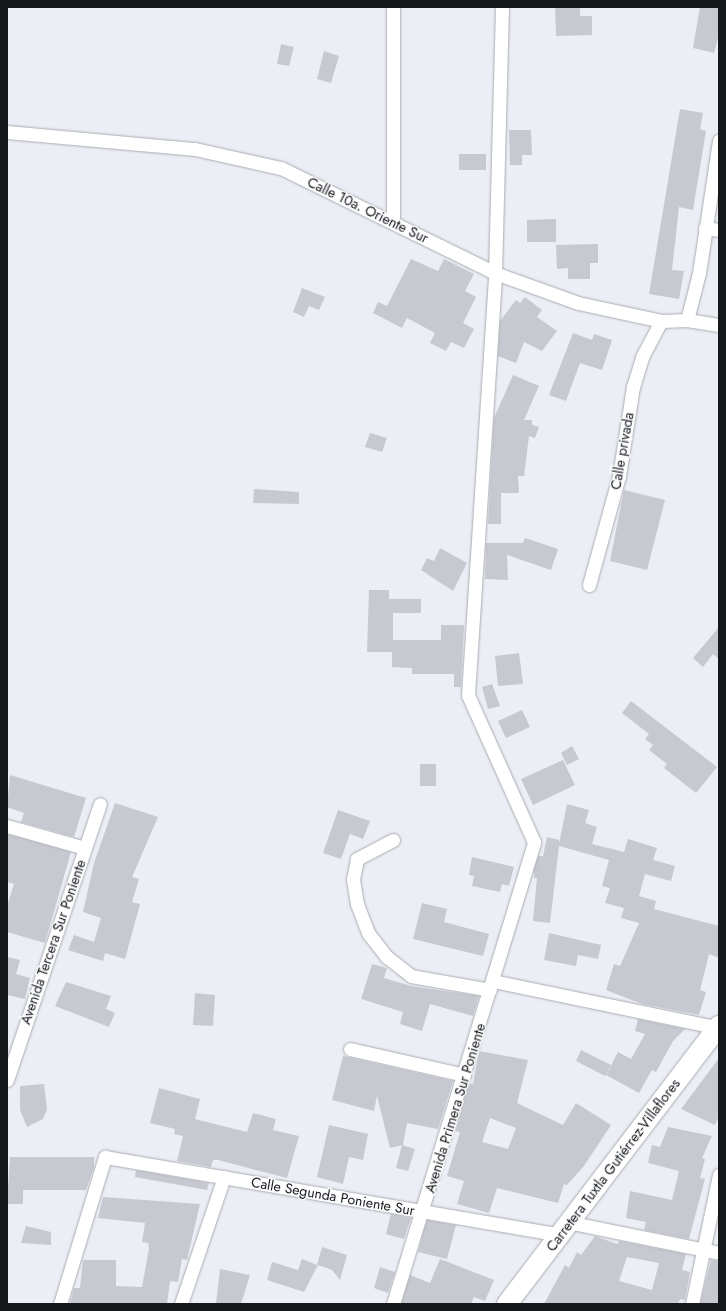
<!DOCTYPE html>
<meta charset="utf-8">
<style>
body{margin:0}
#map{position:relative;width:726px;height:1311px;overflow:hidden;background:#eceef5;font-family:Jost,sans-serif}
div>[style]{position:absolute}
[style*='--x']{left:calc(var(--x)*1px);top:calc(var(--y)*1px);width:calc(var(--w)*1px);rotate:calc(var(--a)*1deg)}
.building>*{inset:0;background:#c7c9d0}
.roads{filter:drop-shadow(0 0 1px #a9abb2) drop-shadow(0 0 1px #a9abb2)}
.minor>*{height:13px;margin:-6.5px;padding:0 6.5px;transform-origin:6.5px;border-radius:6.5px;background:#fff}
.primary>*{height:20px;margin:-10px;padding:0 10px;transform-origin:10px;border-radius:10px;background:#fff}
span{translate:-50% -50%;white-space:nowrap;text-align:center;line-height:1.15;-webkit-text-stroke:3px #fbfcfe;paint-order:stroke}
.street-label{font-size:14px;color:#17181a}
.frame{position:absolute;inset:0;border:8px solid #17181a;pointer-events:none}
</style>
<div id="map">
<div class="building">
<div style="clip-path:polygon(555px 7px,580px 7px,580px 16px,592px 16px,592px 35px,556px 36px)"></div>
<div style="clip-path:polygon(700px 7px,719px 7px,719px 35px,714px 53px,693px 48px)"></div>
<div style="clip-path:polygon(281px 44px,294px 47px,289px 66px,277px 64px)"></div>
<div style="clip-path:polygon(324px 51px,339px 56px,331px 83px,317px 79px)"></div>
<div style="clip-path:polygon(680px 109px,703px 113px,700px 129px,706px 131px,693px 210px,679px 207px,672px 270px,684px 271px,679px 299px,649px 294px)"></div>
<div style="clip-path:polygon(509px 130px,531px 130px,532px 155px,522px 155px,522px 165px,510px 165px)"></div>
<div style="clip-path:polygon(459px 154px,486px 154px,486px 170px,459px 170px)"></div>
<div style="clip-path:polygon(556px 219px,556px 242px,527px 242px,527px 220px)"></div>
<div style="clip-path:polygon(598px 244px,598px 263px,590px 263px,590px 279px,568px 279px,568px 268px,557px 269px,556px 245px)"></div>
<div style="clip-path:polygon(411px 259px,438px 271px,444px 259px,474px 274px,465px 291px,476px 297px,463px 323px,474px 329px,464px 348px,451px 342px,446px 351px,430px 343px,435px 333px,407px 318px,402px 328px,373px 313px,378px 302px,387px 306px)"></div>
<div style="clip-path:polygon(302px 288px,325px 297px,319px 310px,309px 306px,304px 317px,293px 312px)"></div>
<div style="clip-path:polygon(525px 297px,542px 310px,537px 317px,557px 331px,542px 351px,524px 342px,516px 363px,498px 356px,500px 321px,516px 300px,520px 303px)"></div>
<div style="clip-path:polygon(573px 333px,592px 340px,594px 334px,612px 340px,602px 370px,580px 363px,566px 401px,549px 395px)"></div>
<div style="clip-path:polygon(513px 375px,539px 386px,524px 420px,532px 420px,532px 425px,539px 427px,535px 438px,529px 436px,524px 476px,518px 476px,519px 493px,501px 493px,501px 524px,488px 524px,494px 418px)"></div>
<div style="clip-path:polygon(370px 433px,387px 438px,382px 452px,365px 447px)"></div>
<div style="clip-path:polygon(254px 489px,299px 492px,299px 504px,253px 503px)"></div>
<div style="clip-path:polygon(624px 490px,665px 500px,647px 570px,610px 561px)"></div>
<div style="clip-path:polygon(525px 538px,558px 549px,551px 570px,507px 555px,508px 580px,485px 579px,486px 543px,523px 543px)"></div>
<div style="clip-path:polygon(440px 548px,467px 563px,453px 591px,421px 570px,427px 558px,434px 561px)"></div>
<div style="clip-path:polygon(369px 590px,389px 590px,389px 599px,421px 599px,421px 613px,393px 613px,393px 640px,441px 640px,441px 625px,464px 625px,461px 687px,454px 687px,454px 674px,412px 674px,412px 668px,392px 667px,392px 652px,367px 652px)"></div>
<div style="clip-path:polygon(719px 627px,719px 659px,713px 654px,703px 667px,693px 658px)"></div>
<div style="clip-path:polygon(519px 653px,523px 684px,498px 686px,495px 656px)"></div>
<div style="clip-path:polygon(492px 684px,500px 706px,488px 709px,482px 687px)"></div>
<div style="clip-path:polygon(631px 701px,717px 767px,696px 793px,664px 768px,667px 764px,649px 750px,653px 745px,645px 739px,649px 734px,622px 713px)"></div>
<div style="clip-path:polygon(522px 710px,530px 727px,506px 738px,498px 721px)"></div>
<div style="clip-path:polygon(572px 746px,579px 759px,567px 765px,561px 753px)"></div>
<div style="clip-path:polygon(563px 760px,575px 785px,533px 805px,521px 779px)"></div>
<div style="clip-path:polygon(420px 764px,436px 764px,436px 786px,420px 786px)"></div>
<div style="clip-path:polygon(10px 775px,86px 798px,74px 837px,21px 822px,24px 813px,7px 807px)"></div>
<div style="clip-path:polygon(115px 803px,158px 817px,132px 877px,139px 879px,132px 902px,140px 904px,125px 959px,105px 953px,103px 961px,68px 950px,74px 935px,94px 942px,101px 918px,83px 912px,94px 863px)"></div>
<div style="clip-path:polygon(567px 804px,589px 810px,585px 823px,597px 827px,592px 844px,624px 852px,628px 839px,657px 848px,653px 860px,675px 866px,671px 881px,645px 874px,639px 896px,656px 901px,654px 909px,719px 926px,719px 958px,709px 954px,700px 990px,706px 992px,699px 1015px,642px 1004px,606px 990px,614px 964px,620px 966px,639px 923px,621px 918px,624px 908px,605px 903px,610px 888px,602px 886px,609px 860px,559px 846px,550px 923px,533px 921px,537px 878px,534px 878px,534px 868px,538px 856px,543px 856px,547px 837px,559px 840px,559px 844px)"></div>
<div style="clip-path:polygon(338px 810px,370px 821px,363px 839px,350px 834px,341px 859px,323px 853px)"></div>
<div style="clip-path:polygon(7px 834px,71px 852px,45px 943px,7px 932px,7px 906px,14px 884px,7px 882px)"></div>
<div style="clip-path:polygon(472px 857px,514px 867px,509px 886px,502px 884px,500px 892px,472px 886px,474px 876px,469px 875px)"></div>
<div style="clip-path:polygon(422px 903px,447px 909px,444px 922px,489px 934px,483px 956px,413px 939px)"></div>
<div style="clip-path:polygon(549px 933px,601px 945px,598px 959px,578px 955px,576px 966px,544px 960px)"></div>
<div style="clip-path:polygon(7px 957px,20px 960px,16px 974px,30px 978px,25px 999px,7px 995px)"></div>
<div style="clip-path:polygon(372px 964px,387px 968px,384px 978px,411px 986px,479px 996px,473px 1016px,430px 1004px,422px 1031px,400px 1024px,403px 1012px,361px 999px)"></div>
<div style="clip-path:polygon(66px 982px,111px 996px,106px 1009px,115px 1013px,109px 1027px,55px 1006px)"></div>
<div style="clip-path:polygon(195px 993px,215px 995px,213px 1026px,193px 1025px)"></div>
<div style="clip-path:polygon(638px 1019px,685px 1029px,673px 1041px,656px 1072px,652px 1070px,639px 1093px,606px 1075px,618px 1052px,631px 1059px,645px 1034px,635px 1031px)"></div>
<div style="clip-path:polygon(581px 1050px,611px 1065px,605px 1076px,576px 1061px)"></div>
<div style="clip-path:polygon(evenodd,479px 1051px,528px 1060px,517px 1103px,563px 1125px,576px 1103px,611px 1125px,584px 1166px,567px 1185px,564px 1184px,558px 1203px,497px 1188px,489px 1213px,457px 1204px,464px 1181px,447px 1176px,460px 1132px,454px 1131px,469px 1083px,473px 1084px,479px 1051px,490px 1118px,516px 1128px,508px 1149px,482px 1142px,490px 1118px)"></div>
<div style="clip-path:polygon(343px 1056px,453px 1081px,438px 1129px,407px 1123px,403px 1145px,390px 1148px,377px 1096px,374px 1111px,332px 1100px)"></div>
<div style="clip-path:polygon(719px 1058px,719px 1116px,715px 1125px,681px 1109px)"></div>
<div style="clip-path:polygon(44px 1084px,47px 1110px,43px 1119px,27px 1127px,20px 1110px,20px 1086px)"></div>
<div style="clip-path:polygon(159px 1088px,200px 1099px,195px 1119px,247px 1132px,253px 1113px,276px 1119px,273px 1130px,299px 1136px,287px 1178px,218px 1160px,213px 1160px,211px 1167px,177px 1161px,183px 1136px,174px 1134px,175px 1129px,150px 1123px)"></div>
<div style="clip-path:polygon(329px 1125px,368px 1134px,363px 1160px,349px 1157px,343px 1184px,317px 1177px)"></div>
<div style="clip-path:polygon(668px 1127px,712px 1136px,702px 1158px,705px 1159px,700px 1178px,705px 1179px,689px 1239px,644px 1230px,646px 1222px,626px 1218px,630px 1191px,672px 1200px,679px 1171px,648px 1163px,652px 1145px,660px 1147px)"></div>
<div style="clip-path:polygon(402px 1145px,415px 1149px,408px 1171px,396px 1168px)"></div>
<div style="clip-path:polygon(10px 1157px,94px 1157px,94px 1167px,86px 1190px,23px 1190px,23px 1204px,7px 1204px)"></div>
<div style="clip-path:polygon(136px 1170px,209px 1183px,207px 1190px,135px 1177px)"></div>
<div style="clip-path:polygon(103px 1197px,200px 1204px,187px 1260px,182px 1259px,178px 1282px,170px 1281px,167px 1304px,70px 1304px,74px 1288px,80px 1288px,83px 1260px,116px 1260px,116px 1286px,142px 1287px,149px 1248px,148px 1243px,142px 1242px,145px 1223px,98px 1218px)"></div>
<div style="clip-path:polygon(391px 1214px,411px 1218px,404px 1239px,386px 1234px)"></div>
<div style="clip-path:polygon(427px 1220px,456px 1225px,447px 1259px,418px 1252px)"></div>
<div style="clip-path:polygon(26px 1226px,51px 1232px,51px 1245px,21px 1243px)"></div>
<div style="clip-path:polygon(evenodd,595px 1236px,617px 1244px,619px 1241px,686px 1254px,682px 1270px,690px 1272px,685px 1300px,680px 1299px,678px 1304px,544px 1304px,565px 1265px,569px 1268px,577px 1252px,581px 1255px,595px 1236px,627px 1257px,659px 1263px,652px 1290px,619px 1281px,627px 1257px)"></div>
<div style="clip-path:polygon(322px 1247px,347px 1255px,340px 1280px,332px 1270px,318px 1265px,304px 1292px,267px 1280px,272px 1262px,298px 1270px,302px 1259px,317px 1265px)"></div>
<div style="clip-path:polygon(440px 1259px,494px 1280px,485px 1301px,474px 1297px,471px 1304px,401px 1304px,410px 1275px,430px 1283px)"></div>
<div style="clip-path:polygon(711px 1260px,719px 1261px,719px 1304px,700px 1304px)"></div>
<div style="clip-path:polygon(380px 1267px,395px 1272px,388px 1293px,374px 1288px)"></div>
<div style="clip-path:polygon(220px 1269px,250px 1275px,241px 1304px,216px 1304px)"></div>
</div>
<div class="roads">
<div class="minor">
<div style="--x:7;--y:132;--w:189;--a:5.2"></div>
<div style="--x:195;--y:149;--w:88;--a:12.5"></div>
<div style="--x:281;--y:168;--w:238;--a:26.1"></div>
<div style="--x:495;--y:273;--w:88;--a:19.9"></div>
<div style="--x:578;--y:303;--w:85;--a:12.2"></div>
<div style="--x:661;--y:321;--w:26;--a:-2"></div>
<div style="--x:687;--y:320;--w:32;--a:9"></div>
<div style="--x:393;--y:221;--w:214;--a:-90"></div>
<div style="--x:705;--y:228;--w:14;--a:8"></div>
<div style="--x:687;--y:320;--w:49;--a:-75.7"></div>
<div style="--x:699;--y:273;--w:134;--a:-81.4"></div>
<div style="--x:589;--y:585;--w:113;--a:-74.6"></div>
<div style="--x:619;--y:476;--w:90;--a:-81.1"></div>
<div style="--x:633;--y:387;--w:31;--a:-73"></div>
<div style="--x:642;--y:357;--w:41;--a:-62.2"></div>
<div style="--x:7;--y:826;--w:81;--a:15.8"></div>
<div style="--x:393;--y:840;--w:41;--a:152.2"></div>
<div style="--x:357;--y:859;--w:20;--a:101"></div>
<div style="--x:353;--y:879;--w:25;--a:81"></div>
<div style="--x:357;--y:904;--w:31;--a:69"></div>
<div style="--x:368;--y:933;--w:31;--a:52"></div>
<div style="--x:387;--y:957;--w:31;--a:38"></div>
<div style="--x:411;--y:976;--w:80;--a:10"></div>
<div style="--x:493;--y:981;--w:231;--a:11.7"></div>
<div style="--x:350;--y:1049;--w:117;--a:12.8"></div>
<div style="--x:7;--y:1080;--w:291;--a:-71.4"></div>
<div style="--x:572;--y:1223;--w:150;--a:11.5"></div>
<div style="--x:60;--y:1304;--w:154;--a:-73"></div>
<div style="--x:105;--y:1157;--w:464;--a:9.7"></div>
<div style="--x:181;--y:1304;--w:134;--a:-71.3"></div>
<div style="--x:393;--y:1304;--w:483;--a:-73"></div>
<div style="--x:534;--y:842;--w:161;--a:-114.2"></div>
<div style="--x:468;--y:695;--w:423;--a:-86.3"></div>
<div style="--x:495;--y:273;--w:266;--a:-88.5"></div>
<div style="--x:692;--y:1304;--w:132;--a:-78.2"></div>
</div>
<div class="primary">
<div style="--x:507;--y:1304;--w:350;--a:-52.7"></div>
</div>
</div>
<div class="street-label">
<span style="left:368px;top:210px;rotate:26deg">Calle 10a. Oriente Sur</span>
<span style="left:622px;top:451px;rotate:-80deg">Calle privada</span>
<span style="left:53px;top:942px;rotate:-71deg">Avenida Tercera Sur Poniente</span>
<span style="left:455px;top:1108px;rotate:-73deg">Avenida Primera Sur Poniente</span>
<span style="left:613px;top:1165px;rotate:-53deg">Carretera Tuxtla Gutiérrez-Villaflores</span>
<span style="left:333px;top:1196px;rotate:10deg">Calle Segunda Poniente Sur</span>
</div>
<div class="frame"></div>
</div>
